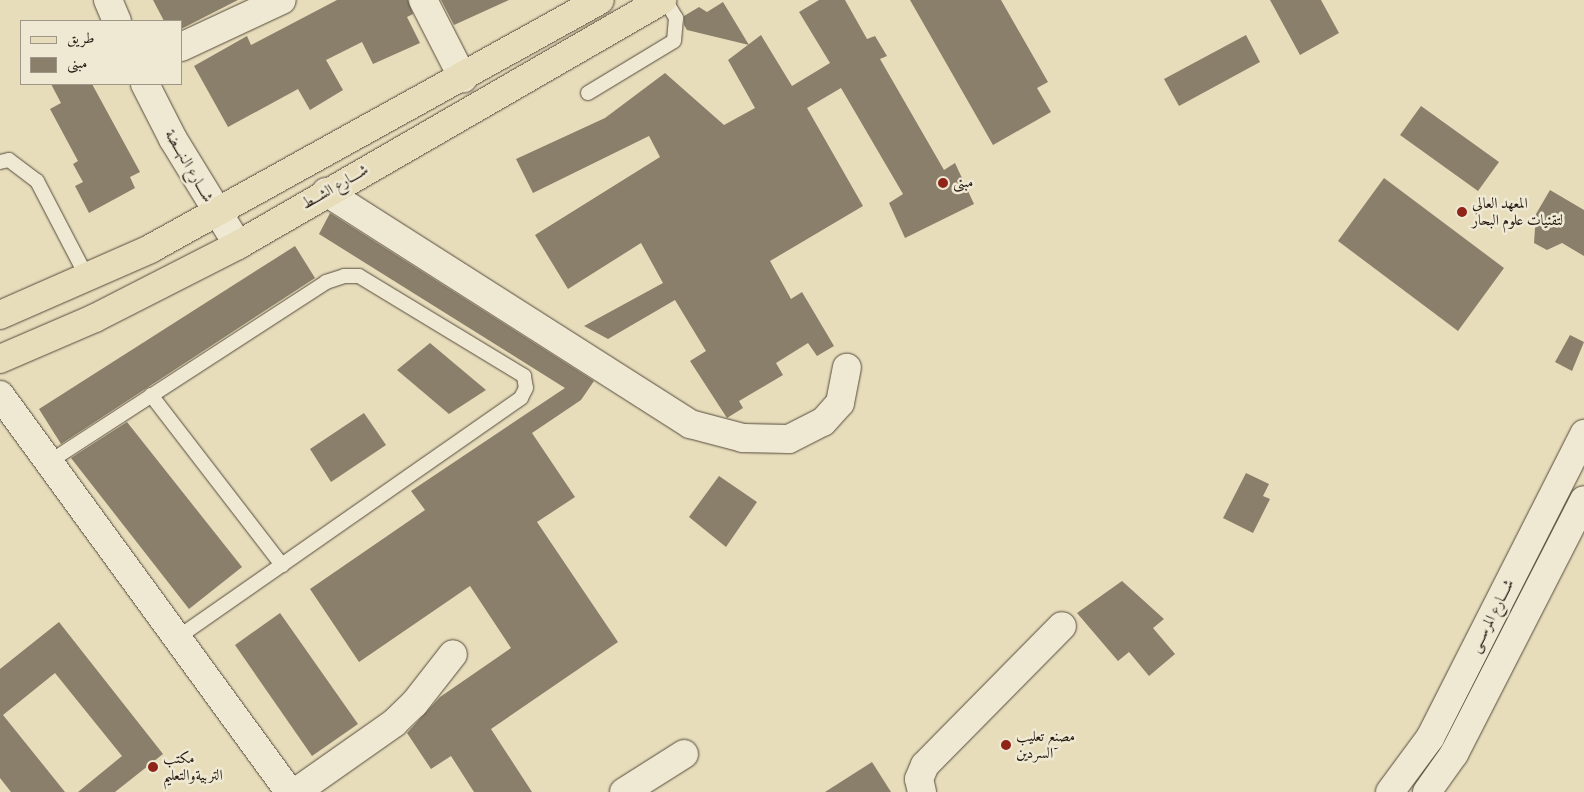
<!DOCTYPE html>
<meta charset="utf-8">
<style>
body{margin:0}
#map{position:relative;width:1584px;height:792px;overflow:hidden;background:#e7ddbb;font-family:"IM FELL French Canon",Amiri,serif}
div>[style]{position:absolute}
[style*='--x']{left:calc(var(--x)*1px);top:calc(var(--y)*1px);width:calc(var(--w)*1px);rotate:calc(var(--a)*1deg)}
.building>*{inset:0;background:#8a7f6a}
.roads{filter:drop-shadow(0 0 1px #564a3c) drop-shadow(0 0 1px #564a3c)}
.lane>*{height:14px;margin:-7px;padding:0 7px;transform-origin:7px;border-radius:7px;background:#efe9d3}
.street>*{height:28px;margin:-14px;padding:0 14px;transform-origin:14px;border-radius:14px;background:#efe9d3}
.secondary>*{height:28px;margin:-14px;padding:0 14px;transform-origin:14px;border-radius:14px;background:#efe9d3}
.primary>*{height:28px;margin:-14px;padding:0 14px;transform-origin:14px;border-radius:14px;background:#e7ddbb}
.dots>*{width:14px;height:14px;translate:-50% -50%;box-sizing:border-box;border:2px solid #efe9d3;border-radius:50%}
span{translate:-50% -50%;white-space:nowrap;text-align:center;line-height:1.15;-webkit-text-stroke:5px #efe9d3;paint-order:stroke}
.street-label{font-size:15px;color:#251912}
.poi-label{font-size:15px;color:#251912}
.left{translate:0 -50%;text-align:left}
.legend{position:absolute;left:20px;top:20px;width:162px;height:65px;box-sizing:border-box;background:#efe9d3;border:1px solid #9e9686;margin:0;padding:6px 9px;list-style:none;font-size:15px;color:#251912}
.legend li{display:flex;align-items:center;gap:10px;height:25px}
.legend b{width:25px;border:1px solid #9e9686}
</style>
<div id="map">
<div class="building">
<div style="clip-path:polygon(153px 0,238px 0,181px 29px,181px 21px,164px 21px)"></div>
<div style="clip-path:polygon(337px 0,408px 0,413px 14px,407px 17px,420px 43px,373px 64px,362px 42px,326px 60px,343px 90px,310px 110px,298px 89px,228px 127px,194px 66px,247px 36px,251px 45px)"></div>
<div style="clip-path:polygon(441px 0,509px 0,454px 25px)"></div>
<div style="clip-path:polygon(819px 0,845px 0,867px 39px,875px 36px,887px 56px,880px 59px,944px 170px,955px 163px,974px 204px,905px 238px,889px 203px,903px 194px,841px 88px,807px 108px,863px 206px,770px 261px,791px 299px,802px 292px,834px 346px,817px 356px,808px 343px,776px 363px,783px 375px,739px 401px,743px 408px,727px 418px,690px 361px,706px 351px,675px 300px,608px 339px,584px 326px,663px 283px,641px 243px,568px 289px,535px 235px,660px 157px,649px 136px,533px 193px,516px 159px,605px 118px,665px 73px,724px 125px,755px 108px,728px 60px,761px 35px,792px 86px,830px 63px,799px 12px)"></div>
<div style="clip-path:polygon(910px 0,1001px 0,1048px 82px,1037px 88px,1051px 112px,993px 145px)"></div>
<div style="clip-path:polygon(1270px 0,1321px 0,1339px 33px,1300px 55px)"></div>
<div style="clip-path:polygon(723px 2px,749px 45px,687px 30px,684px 25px,684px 16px,699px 7px,707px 12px)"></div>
<div style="clip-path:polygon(1246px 35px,1260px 62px,1179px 106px,1164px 79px)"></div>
<div style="clip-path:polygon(51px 84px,92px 84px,140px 172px,130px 177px,135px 188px,89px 213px,75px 186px,83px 182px,73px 164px,78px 161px,50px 109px,61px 103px)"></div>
<div style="clip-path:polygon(1421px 106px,1499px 162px,1478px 191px,1400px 135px)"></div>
<div style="clip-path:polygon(1384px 178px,1504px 268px,1458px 331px,1338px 241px)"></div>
<div style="clip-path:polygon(1550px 190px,1584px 210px,1584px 256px,1562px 243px,1547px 250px,1534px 243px,1536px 214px)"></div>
<div style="clip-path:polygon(330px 213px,594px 381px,581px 400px,532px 433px,575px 497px,537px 522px,618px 642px,491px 729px,532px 792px,474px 792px,451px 756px,431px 769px,407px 733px,440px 697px,511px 648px,470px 586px,359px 662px,310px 589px,425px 510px,411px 491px,565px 388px,319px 234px)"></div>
<div style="clip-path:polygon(295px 246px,315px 278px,61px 444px,39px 409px)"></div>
<div style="clip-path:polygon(1570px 335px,1584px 342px,1572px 371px,1555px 362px)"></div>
<div style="clip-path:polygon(430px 343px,486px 390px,449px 414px,397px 370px)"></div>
<div style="clip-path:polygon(364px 413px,386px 445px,331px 482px,310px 449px)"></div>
<div style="clip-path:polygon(127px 422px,242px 567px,189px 609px,71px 458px)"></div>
<div style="clip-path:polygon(1246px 473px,1269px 484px,1263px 496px,1270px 499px,1253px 533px,1223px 518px)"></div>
<div style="clip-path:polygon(719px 476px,757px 502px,726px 547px,689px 517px)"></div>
<div style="clip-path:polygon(1122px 581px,1164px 619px,1153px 628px,1175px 654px,1149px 676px,1129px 652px,1118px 661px,1077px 613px)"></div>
<div style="clip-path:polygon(280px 613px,358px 724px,312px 756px,235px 645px)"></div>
<div style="clip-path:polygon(59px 622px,163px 754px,115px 792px,78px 792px,122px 756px,55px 673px,3px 715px,65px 792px,11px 792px,0 778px,0 669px)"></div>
<div style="clip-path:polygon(872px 762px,891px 792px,825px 792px)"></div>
</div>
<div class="roads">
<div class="lane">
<div style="--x:588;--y:93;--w:100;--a:-31.2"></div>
<div style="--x:674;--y:41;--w:23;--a:-85"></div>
<div style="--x:676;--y:18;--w:21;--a:-121"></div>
<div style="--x:0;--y:162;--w:9;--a:-13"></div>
<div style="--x:9;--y:160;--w:35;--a:37"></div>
<div style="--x:37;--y:181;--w:108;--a:62.5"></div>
<div style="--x:151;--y:395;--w:215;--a:52.4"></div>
<div style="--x:49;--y:462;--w:330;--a:-33"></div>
<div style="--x:326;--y:282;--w:19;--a:-18"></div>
<div style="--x:344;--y:276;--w:15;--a:0"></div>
<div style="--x:359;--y:276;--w:193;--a:31.2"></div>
<div style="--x:524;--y:376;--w:12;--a:81"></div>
<div style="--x:526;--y:388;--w:11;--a:117"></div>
<div style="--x:521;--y:398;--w:419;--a:145.1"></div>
</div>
<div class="street">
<div style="--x:423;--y:0;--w:88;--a:62.9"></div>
<div style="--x:181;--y:47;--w:111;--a:-25"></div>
<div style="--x:326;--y:192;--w:432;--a:32.5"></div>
<div style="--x:690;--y:424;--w:55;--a:14.8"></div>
<div style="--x:743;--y:438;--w:46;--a:1.2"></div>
<div style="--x:789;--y:439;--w:38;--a:-27"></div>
<div style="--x:823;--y:422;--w:25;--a:-48"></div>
<div style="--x:840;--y:403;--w:36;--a:-79"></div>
<div style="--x:0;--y:395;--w:491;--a:53.9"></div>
<div style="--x:296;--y:792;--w:120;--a:-35.1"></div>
<div style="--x:394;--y:723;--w:28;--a:-44"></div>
<div style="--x:414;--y:704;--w:63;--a:-52"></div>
<div style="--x:624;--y:792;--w:71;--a:-32.3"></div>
<div style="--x:922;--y:792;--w:13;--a:-103"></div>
<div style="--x:919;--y:779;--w:15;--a:-67"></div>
<div style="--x:925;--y:765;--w:195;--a:-45.4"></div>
</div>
<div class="secondary">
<div style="--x:108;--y:0;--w:23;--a:67"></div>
<div style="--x:145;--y:84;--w:62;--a:63"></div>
<div style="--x:173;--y:139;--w:124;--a:58.5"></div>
<div style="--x:1390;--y:792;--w:67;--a:-53.5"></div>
<div style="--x:1430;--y:738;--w:341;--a:-63.1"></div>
<div style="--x:1427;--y:792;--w:47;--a:-54.6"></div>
<div style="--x:1454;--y:754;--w:285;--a:-62.9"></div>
</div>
<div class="primary">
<div style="--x:0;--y:315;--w:164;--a:-23.7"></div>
<div style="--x:150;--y:249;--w:514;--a:-28.96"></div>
<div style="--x:0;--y:359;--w:103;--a:-23.3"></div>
<div style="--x:95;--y:318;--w:161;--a:-27"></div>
<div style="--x:238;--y:245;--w:490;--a:-30"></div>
</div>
</div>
<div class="dots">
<div style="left:943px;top:183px;background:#8f2418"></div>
<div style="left:1462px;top:212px;background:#8f2418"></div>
<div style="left:1006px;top:745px;background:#8f2418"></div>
<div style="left:153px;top:767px;background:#8f2418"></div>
</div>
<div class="street-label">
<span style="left:189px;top:166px;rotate:60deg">شــــارع الـنهـــضة</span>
<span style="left:335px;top:187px;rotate:-30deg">شــــارع الشـــط</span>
<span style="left:1492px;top:616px;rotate:-63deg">شــــارع المرســـى</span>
</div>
<div class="poi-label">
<span class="left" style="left:953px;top:183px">مبنى</span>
<span class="left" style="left:1472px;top:212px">المعهد العالي<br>لتقنيات علوم البحار</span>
<span class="left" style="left:1016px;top:745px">مصنع تعليب<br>السردين</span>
<span class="left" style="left:163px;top:767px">مكتب<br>التربيةوالتعليم</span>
</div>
<ul class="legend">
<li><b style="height:6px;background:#e7ddbb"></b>طريق</li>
<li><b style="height:14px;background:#8a7f6a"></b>مبنى</li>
</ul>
</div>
